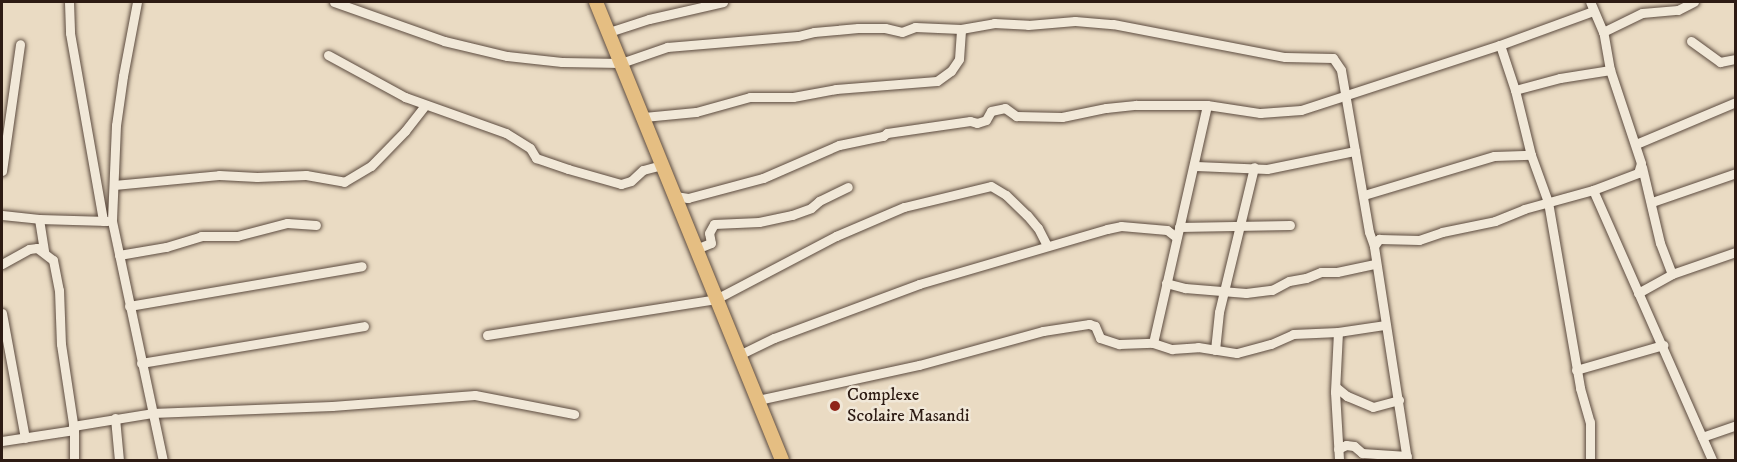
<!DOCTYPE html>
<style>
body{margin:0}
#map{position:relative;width:1737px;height:462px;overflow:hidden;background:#eadbc3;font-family:"IM FELL DW Pica",serif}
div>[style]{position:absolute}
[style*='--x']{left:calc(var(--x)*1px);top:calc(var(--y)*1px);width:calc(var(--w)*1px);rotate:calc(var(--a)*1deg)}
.roads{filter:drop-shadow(0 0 2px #5c4b3f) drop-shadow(0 0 2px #5c4b3f)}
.minor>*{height:9px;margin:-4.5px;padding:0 4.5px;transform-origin:4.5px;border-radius:4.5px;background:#f1e8d8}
.highway>*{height:14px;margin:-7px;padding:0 7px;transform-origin:7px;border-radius:7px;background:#e5be82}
.dots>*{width:16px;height:16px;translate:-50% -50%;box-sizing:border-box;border:3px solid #f1e8d8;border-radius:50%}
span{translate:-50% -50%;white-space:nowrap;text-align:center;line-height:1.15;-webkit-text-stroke:5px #f1e8d8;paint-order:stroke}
.poi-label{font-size:18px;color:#2d1b13}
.left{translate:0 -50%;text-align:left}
.frame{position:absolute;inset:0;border:3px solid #2d1b13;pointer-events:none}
</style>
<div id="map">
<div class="roads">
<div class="minor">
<div style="--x:69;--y:2;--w:31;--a:88"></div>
<div style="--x:70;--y:33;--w:191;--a:80"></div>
<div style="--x:137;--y:2;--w:75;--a:100.7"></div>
<div style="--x:123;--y:76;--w:49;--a:98.1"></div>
<div style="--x:116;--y:125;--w:96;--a:92.4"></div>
<div style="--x:112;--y:221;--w:244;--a:78"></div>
<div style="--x:334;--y:2;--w:117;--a:19.5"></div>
<div style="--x:444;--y:41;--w:65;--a:13.4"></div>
<div style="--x:507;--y:56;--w:55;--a:6.2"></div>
<div style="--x:562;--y:62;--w:59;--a:1"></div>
<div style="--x:621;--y:63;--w:49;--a:-19.2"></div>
<div style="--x:667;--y:47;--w:131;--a:-4.8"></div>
<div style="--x:798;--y:36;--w:16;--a:-14"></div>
<div style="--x:814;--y:32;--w:44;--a:-5.2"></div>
<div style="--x:858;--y:28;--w:27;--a:0"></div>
<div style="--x:885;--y:28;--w:17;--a:13"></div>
<div style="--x:902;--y:32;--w:14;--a:-21"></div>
<div style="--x:915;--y:27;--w:46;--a:2.5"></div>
<div style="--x:961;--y:29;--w:34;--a:-10"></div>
<div style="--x:994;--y:23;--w:34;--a:3"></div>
<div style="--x:1028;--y:25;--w:47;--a:-4.9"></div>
<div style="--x:1075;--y:21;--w:38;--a:5"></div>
<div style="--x:1113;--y:24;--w:175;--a:10.9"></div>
<div style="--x:1285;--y:57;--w:48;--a:1.2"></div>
<div style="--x:1333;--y:58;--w:14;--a:56"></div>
<div style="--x:1341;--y:70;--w:164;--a:80.2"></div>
<div style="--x:1369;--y:232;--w:15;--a:70"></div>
<div style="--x:609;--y:32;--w:42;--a:-18"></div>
<div style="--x:649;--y:19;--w:76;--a:-12.9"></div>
<div style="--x:1603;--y:32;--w:43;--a:-26"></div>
<div style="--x:1642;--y:13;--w:36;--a:-5"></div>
<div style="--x:1678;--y:10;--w:18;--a:-27"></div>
<div style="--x:1691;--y:41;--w:36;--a:36"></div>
<div style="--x:1720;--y:62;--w:16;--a:-11"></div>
<div style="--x:1500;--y:45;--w:47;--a:71.6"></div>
<div style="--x:1515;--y:90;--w:67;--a:76.2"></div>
<div style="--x:1531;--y:155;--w:50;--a:70.1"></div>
<div style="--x:1548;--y:202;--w:189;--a:80.2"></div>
<div style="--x:1580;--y:388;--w:35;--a:74"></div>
<div style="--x:1590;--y:422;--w:38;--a:90"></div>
<div style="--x:328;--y:55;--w:88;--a:28.6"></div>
<div style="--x:405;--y:97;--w:107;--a:19.6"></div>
<div style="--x:506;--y:133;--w:28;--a:32"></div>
<div style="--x:530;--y:148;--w:12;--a:59"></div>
<div style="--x:536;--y:158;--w:34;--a:19"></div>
<div style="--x:568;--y:169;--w:55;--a:15.8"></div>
<div style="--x:621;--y:184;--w:10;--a:-17"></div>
<div style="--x:631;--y:181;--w:16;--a:-43"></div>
<div style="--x:643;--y:170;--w:20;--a:-15"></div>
<div style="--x:1515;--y:90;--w:47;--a:-14.9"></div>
<div style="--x:1560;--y:78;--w:51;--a:-9.1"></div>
<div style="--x:644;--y:117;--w:52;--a:-5.5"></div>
<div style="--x:696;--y:112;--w:56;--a:-15.5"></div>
<div style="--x:750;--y:97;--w:43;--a:0"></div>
<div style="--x:793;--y:97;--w:44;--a:-10.5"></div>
<div style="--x:836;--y:89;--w:101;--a:-4.5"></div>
<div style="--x:937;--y:81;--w:17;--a:-36"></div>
<div style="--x:951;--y:71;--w:14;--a:-56"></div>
<div style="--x:959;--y:59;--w:30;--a:-86"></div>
<div style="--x:1636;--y:144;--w:108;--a:-22.8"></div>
<div style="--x:1196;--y:166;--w:71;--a:2.4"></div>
<div style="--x:1267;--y:169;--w:90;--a:-11.6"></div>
<div style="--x:1642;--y:167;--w:78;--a:76.7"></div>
<div style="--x:1660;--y:243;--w:33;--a:69"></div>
<div style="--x:2;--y:171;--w:128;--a:-81.9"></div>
<div style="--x:114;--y:185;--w:105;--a:-5.4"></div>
<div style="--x:219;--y:175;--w:38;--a:3"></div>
<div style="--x:257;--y:177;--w:49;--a:-2.3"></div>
<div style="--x:306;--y:175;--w:39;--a:10"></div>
<div style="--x:344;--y:182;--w:31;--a:-31"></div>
<div style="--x:371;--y:166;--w:49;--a:-45.8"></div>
<div style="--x:405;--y:131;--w:33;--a:-52"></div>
<div style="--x:1593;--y:190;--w:295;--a:66.2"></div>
<div style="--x:1364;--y:195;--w:136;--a:-16.7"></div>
<div style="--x:1494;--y:156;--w:37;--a:-2"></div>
<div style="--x:675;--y:196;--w:13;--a:9"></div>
<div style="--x:688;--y:198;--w:78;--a:-14.9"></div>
<div style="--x:763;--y:178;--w:83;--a:-23.5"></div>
<div style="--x:839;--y:145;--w:45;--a:-11.6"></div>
<div style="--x:883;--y:136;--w:5;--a:-37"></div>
<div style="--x:887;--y:133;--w:84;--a:-8.2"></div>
<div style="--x:970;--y:121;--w:7;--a:16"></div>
<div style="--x:977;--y:123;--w:9;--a:-18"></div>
<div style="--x:986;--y:120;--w:10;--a:-61"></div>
<div style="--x:991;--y:111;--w:14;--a:-12"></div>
<div style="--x:1005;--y:108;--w:14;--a:36"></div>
<div style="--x:1016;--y:116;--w:46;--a:1.2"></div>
<div style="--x:1062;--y:117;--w:45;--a:-11.6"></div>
<div style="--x:1106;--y:108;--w:30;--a:-6"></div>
<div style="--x:1136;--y:105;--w:71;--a:0"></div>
<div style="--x:1207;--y:105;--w:54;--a:8.6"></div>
<div style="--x:1260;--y:113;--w:41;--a:-4.2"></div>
<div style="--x:1301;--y:110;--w:209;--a:-18.1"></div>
<div style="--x:1500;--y:45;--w:99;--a:-20.1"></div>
<div style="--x:1652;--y:202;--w:89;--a:-19"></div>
<div style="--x:2;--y:215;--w:37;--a:6"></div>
<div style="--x:39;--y:219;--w:68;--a:1.7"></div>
<div style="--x:39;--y:219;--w:33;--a:81"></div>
<div style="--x:1179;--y:227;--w:111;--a:-1"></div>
<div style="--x:696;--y:249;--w:16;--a:-22"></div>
<div style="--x:711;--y:243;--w:10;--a:-101"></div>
<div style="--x:709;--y:233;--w:10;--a:-61"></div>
<div style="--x:714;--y:224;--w:45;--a:-2.5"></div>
<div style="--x:759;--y:222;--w:34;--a:-12"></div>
<div style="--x:792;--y:215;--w:20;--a:-20"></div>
<div style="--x:811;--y:208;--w:11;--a:-41"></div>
<div style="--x:819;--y:201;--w:32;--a:-26"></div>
<div style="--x:119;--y:255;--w:48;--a:-9.7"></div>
<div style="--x:166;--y:247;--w:37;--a:-17"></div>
<div style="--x:201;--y:236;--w:36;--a:0"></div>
<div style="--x:237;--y:236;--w:52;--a:-14.6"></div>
<div style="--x:287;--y:223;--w:29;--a:4"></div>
<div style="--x:2;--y:264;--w:31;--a:-29"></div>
<div style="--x:29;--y:249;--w:8;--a:-7"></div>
<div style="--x:37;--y:248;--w:20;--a:37"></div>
<div style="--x:53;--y:260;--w:31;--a:79"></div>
<div style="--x:59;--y:290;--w:54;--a:87.9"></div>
<div style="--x:61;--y:344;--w:87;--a:81.4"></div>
<div style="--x:74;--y:430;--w:30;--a:90"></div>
<div style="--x:1166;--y:283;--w:20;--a:15"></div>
<div style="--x:1185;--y:288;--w:61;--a:4.7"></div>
<div style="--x:1246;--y:293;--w:26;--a:-7"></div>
<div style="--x:1272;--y:290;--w:19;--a:-28"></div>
<div style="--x:1289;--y:281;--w:17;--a:-10"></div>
<div style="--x:1306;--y:278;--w:16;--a:-22"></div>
<div style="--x:1321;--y:272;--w:16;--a:0"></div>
<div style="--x:1337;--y:272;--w:40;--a:-12"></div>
<div style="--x:1638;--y:293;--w:39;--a:-29"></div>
<div style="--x:1672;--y:274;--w:68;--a:-19"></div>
<div style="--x:716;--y:299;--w:136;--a:-27.7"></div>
<div style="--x:836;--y:236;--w:74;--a:-23.1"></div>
<div style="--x:904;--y:207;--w:89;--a:-13.6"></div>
<div style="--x:991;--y:186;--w:17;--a:31"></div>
<div style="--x:1006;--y:195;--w:29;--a:44"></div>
<div style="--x:1027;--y:215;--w:17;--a:50"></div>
<div style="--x:1038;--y:228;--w:20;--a:63"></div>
<div style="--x:129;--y:306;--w:236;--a:-9.7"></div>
<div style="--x:2;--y:313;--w:127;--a:79.6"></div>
<div style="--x:1338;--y:332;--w:60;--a:92.9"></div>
<div style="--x:1335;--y:392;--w:68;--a:86.6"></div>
<div style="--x:487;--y:335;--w:232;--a:-8.9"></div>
<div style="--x:1153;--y:343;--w:244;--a:-77.2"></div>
<div style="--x:1215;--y:350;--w:38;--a:-84"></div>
<div style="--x:1219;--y:312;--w:149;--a:-76.4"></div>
<div style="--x:739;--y:355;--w:39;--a:-26"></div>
<div style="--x:774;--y:338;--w:155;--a:-20.4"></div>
<div style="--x:919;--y:284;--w:196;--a:-16.3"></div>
<div style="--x:1107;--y:229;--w:14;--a:-12"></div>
<div style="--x:1121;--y:226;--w:46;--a:5"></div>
<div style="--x:1167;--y:230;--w:11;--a:38"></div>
<div style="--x:141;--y:363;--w:226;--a:-9.4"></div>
<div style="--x:1576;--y:370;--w:91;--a:-16"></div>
<div style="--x:1337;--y:388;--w:13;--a:39"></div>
<div style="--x:1347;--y:396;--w:28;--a:23"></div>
<div style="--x:1373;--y:407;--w:27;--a:-15"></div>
<div style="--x:758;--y:400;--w:165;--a:-12.3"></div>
<div style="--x:919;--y:365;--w:129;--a:-15.3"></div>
<div style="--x:1043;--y:331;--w:47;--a:-8.7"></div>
<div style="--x:1089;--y:324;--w:6;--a:18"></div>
<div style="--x:1095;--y:326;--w:13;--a:67"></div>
<div style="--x:1100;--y:338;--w:20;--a:18"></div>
<div style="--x:1119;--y:344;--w:34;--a:-2"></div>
<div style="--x:1153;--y:343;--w:20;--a:18"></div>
<div style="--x:1172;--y:349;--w:26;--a:-4"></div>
<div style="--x:1198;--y:347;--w:39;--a:9"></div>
<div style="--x:1237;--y:353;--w:35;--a:-15"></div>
<div style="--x:1271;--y:344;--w:24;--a:-24"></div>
<div style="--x:1293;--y:334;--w:45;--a:-2.5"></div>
<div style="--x:1338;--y:332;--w:48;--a:-8.5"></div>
<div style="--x:115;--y:418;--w:42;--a:84.6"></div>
<div style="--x:73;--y:426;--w:80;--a:-9.3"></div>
<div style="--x:152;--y:413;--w:180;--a:-2.2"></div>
<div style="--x:332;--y:406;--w:143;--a:-4.4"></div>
<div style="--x:475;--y:395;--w:101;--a:10.9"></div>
<div style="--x:1702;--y:437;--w:36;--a:-19"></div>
<div style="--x:2;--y:441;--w:73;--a:-8.7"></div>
<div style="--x:1338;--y:449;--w:9;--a:-27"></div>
<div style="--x:1346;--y:445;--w:8;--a:7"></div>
<div style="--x:1354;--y:446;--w:11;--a:41"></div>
<div style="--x:1362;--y:453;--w:45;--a:3.8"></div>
<div style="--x:1407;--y:460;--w:217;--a:-98.8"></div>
<div style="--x:1374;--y:246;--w:9;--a:-54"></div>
<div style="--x:1379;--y:239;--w:40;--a:1.4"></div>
<div style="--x:1419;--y:240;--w:24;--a:-19"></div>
<div style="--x:1442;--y:232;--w:54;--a:-11.7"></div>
<div style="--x:1495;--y:221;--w:31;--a:-22"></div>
<div style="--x:1524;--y:209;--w:72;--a:-15.4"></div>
<div style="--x:1593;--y:190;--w:48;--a:-20.7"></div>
<div style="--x:1638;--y:173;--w:10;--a:-73"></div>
<div style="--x:1641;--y:163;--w:98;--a:-108.4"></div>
<div style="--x:1610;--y:70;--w:39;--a:-100"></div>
<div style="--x:1603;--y:32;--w:33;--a:-113"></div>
</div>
<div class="highway">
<div style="--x:596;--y:2;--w:494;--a:67.9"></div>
</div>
</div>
<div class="dots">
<div style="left:835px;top:406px;background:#8f2418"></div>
</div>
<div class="poi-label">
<span class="left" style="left:847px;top:406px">Complexe<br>Scolaire Masandi</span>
</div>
<div class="frame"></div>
</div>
